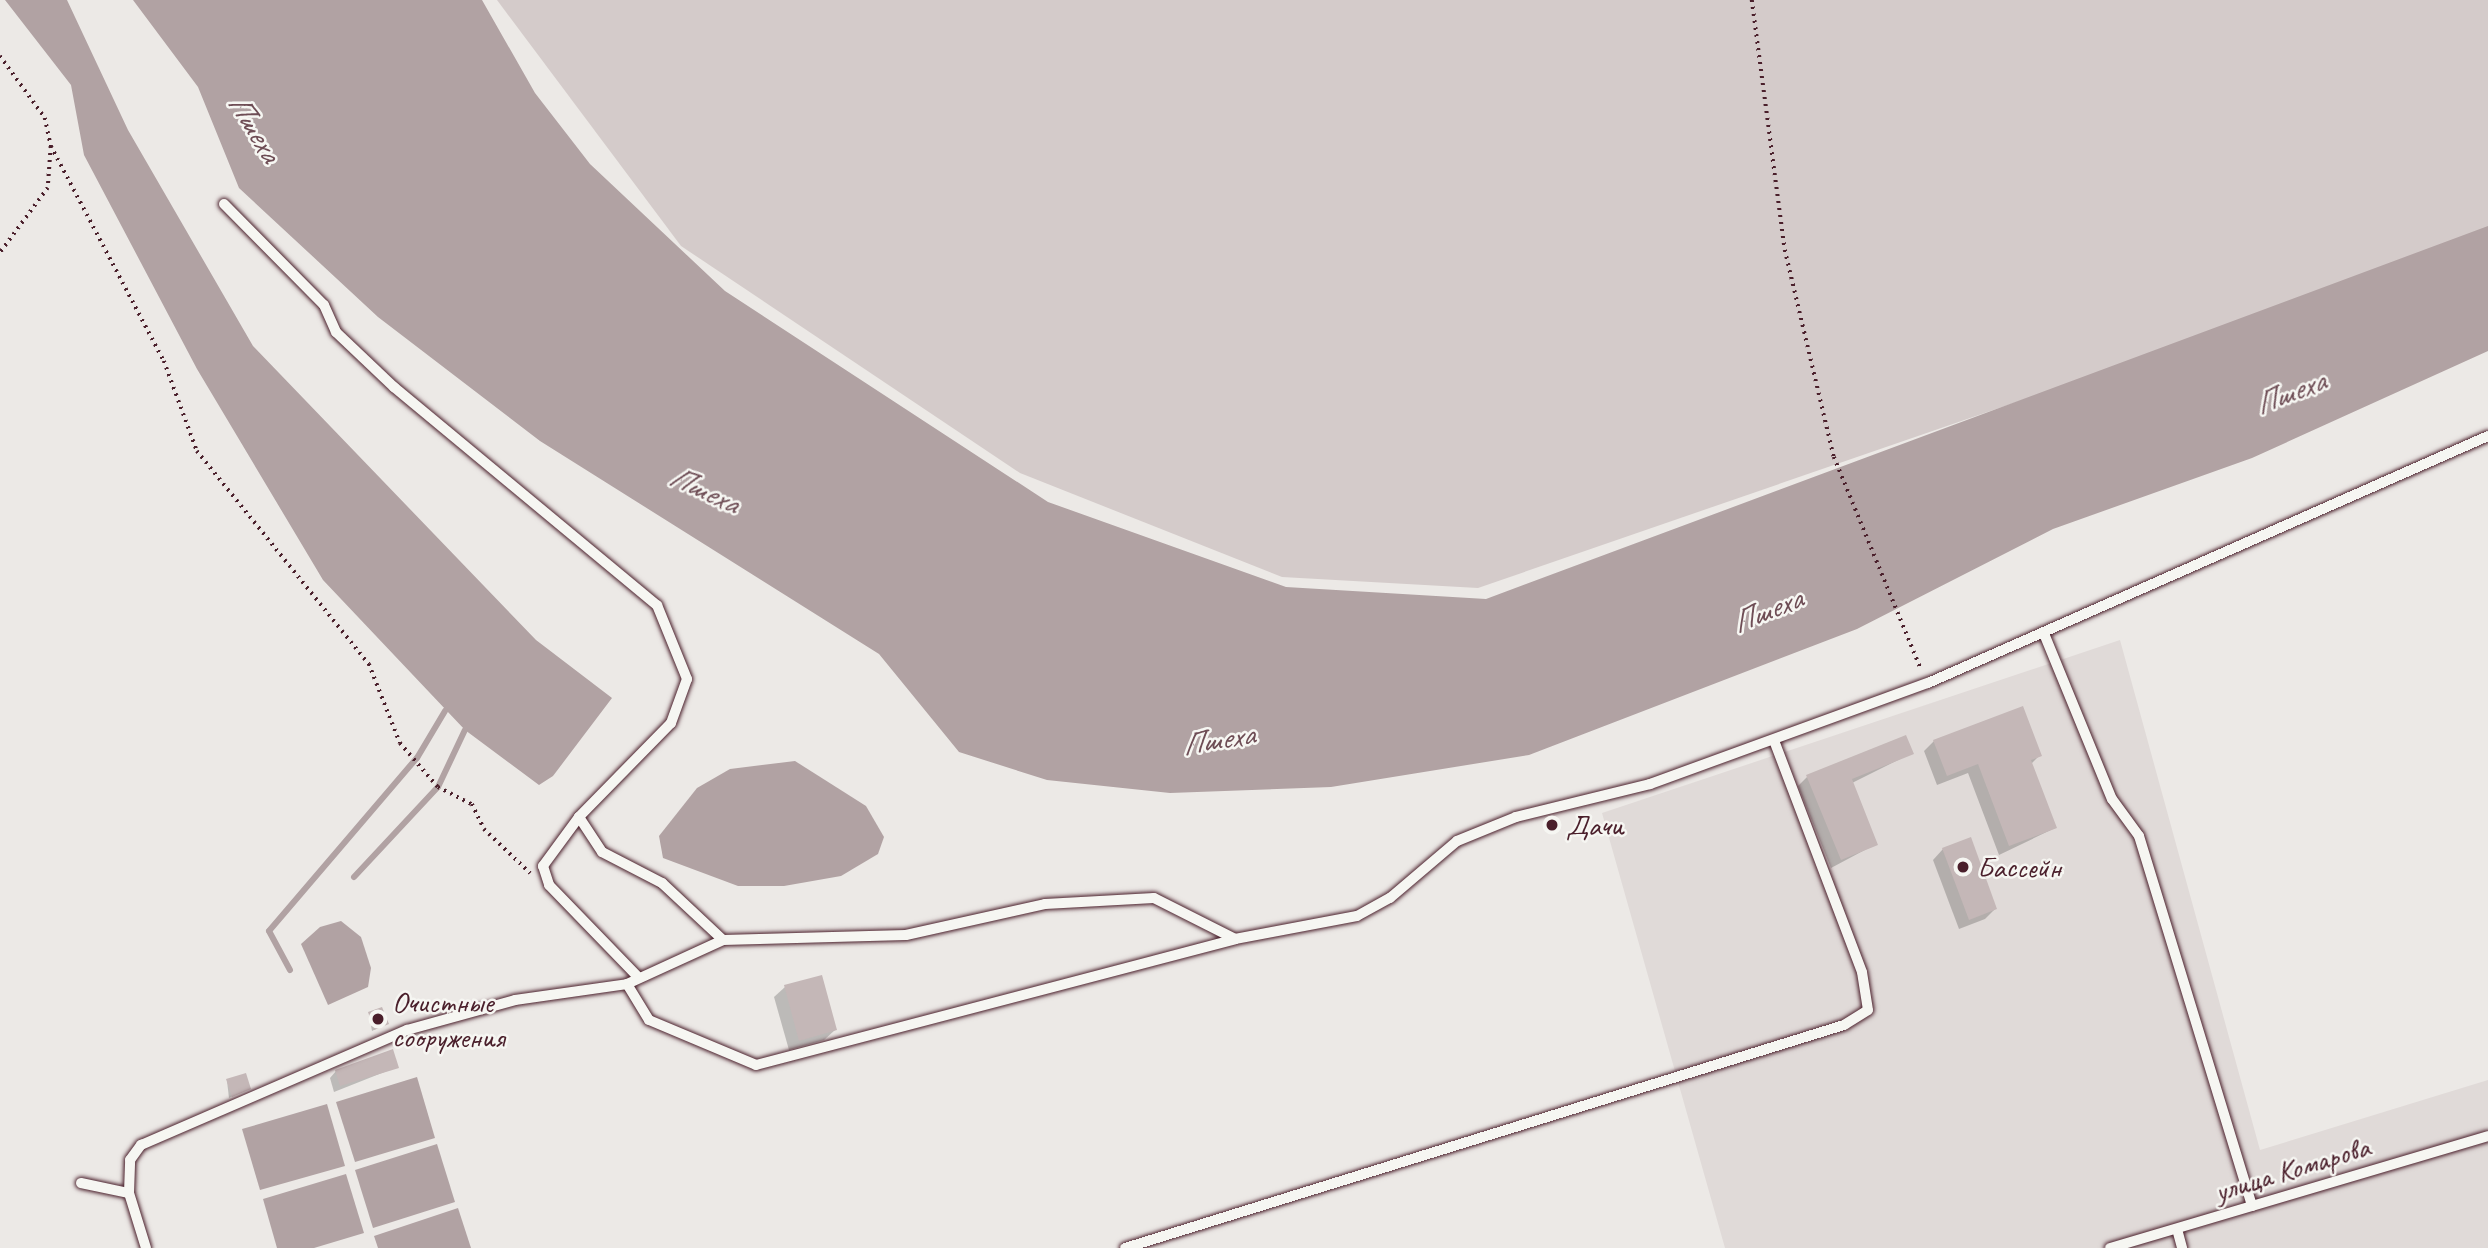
<!DOCTYPE html>
<meta charset="utf-8">
<style>
body{margin:0}
#map{position:relative;width:2488px;height:1248px;overflow:hidden;background:#ece9e6;font-family:Caveat,sans-serif}
div>[style]{position:absolute}
[style*='--x']{left:calc(var(--x)*1px);top:calc(var(--y)*1px);width:calc(var(--w)*1px);rotate:calc(var(--a)*1deg)}
.built>*{inset:0;background:#e0dad8}
.green>*{inset:0;background:#d4cbca}
.water>*{inset:0;background:#b1a2a3}
.shadow>*{inset:0;background:#0003}
.stream>*{height:6px;margin:-3px;padding:0 3px;transform-origin:3px;border-radius:3px;background:#b1a2a3}
.building>*{inset:0;background:#c4b7b7}
.path>*{height:3.5px;margin-top:-1.75px;transform-origin:0;background:repeating-linear-gradient(90deg,#4a1f2b 0 2px,transparent 0 7px)}
.roads{filter:drop-shadow(0 0 2px #4a1f2b) drop-shadow(0 0 2px #4a1f2b)}
.service>*{height:10px;margin:-5px;padding:0 5px;transform-origin:5px;border-radius:5px;background:#f6f6f2}
.dots>*{width:19px;height:19px;translate:-50% -50%;box-sizing:border-box;border:4px solid #f6f6f2;border-radius:50%}
span{translate:-50% -50%;white-space:nowrap;text-align:center;line-height:1.15;-webkit-text-stroke:5px #f6f6f2;paint-order:stroke}
.poi-label{font-size:30px;color:#4a1f2b}
.left{translate:0 -50%;text-align:left}
.street-label{font-size:30px;color:#4a1f2b}
.water-label{font-size:32px;color:#6e4d55;font-style:italic}
</style>
<div id="map">
<div class="built">
<div style="clip-path:polygon(2120px 640px,2260px 1150px,2488px 1080px,2488px 1248px,1725px 1248px,1602px 813px)"></div>
</div>
<div class="green">
<div style="clip-path:polygon(497px 0,2488px 0,2488px 239px,1478px 588px,1282px 577px,1020px 473px,681px 246px)"></div>
</div>
<div class="water">
<div style="clip-path:polygon(5px 0,67px 0,128px 130px,253px 346px,536px 640px,612px 698px,553px 776px,539px 785px,465px 730px,323px 580px,197px 369px,84px 155px,71px 85px)"></div>
<div style="clip-path:polygon(133px 0,482px 0,535px 93px,590px 164px,725px 291px,1048px 502px,1286px 587px,1486px 599px,2488px 226px,2488px 351px,2252px 458px,2053px 529px,1857px 629px,1529px 755px,1331px 787px,1170px 793px,1047px 780px,959px 752px,879px 654px,540px 441px,378px 317px,239px 188px,198px 87px)"></div>
<div style="clip-path:polygon(795px 761px,866px 806px,884px 837px,878px 854px,841px 876px,784px 886px,738px 886px,663px 858px,659px 836px,697px 788px,730px 769px)"></div>
<div style="clip-path:polygon(341px 921px,361px 937px,371px 968px,368px 987px,328px 1005px,301px 944px,320px 927px)"></div>
<div style="clip-path:polygon(417px 1077px,435px 1138px,355px 1162px,336px 1102px)"></div>
<div style="clip-path:polygon(327px 1104px,345px 1166px,260px 1190px,242px 1129px)"></div>
<div style="clip-path:polygon(437px 1144px,455px 1202px,373px 1228px,355px 1170px)"></div>
<div style="clip-path:polygon(346px 1174px,364px 1233px,314px 1248px,277px 1248px,263px 1199px)"></div>
<div style="clip-path:polygon(458px 1208px,471px 1248px,378px 1248px,374px 1236px)"></div>
</div>
<div class="shadow">
<div style="clip-path:polygon(1934px 741px,2040px 755px,2031px 764px,2055px 828px,1999px 855px,1968px 773px,1937px 785px,1924px 751px)"></div>
<div style="clip-path:polygon(1912px 753px,1852px 783px,1876px 844px,1831px 868px,1798px 786px,1807px 777px)"></div>
<div style="clip-path:polygon(1943px 849px,1995px 909px,1985px 919px,1959px 929px,1933px 860px)"></div>
<div style="clip-path:polygon(820px 977px,835px 1030px,824px 1040px,789px 1050px,774px 997px,785px 987px)"></div>
<div style="clip-path:polygon(369px 1014px,387px 1023px,372px 1031px)"></div>
<div style="clip-path:polygon(397px 1067px,334px 1092px,330px 1078px,336px 1071px)"></div>
<div style="clip-path:polygon(227px 1081px,249px 1088px,229px 1098px)"></div>
</div>
<div class="stream">
<div style="--x:354;--y:877;--w:123;--a:-47"></div>
<div style="--x:438;--y:787;--w:63;--a:-64.7"></div>
<div style="--x:290;--y:970;--w:44;--a:-118.3"></div>
<div style="--x:269;--y:931;--w:228;--a:-49.5"></div>
<div style="--x:417;--y:758;--w:55;--a:-59.2"></div>
</div>
<div class="building">
<div style="clip-path:polygon(2023px 706px,2042px 756px,2031px 760px,2057px 828px,2009px 846px,1978px 764px,1947px 776px,1933px 740px)"></div>
<div style="clip-path:polygon(1906px 735px,1914px 754px,1852px 779px,1878px 845px,1841px 860px,1806px 775px)"></div>
<div style="clip-path:polygon(1971px 837px,1997px 909px,1969px 920px,1942px 848px)"></div>
<div style="clip-path:polygon(822px 975px,837px 1030px,799px 1041px,784px 985px)"></div>
<div style="clip-path:polygon(382px 1007px,389px 1024px,374px 1030px,368px 1012px)"></div>
<div style="clip-path:polygon(393px 1049px,399px 1068px,340px 1086px,335px 1070px)"></div>
<div style="clip-path:polygon(246px 1073px,251px 1089px,232px 1097px,226px 1079px)"></div>
</div>
<div class="path">
<div style="--x:1752;--y:0;--w:252;--a:82.5"></div>
<div style="--x:1785;--y:250;--w:213;--a:76.7"></div>
<div style="--x:1834;--y:457;--w:229;--a:67.7"></div>
<div style="--x:0;--y:56;--w:77;--a:54"></div>
<div style="--x:45;--y:118;--w:29;--a:78"></div>
<div style="--x:51;--y:146;--w:42;--a:94.1"></div>
<div style="--x:48;--y:188;--w:81;--a:126.4"></div>
<div style="--x:51;--y:146;--w:243;--a:62.3"></div>
<div style="--x:164;--y:361;--w:96;--a:69.9"></div>
<div style="--x:197;--y:451;--w:274;--a:51.1"></div>
<div style="--x:369;--y:664;--w:85;--a:68.6"></div>
<div style="--x:400;--y:743;--w:58;--a:49.2"></div>
<div style="--x:438;--y:787;--w:38;--a:27"></div>
<div style="--x:472;--y:804;--w:28;--a:64"></div>
<div style="--x:484;--y:829;--w:64;--a:43.7"></div>
</div>
<div class="roads">
<div class="service">
<div style="--x:224;--y:204;--w:142;--a:45.3"></div>
<div style="--x:324;--y:305;--w:30;--a:66"></div>
<div style="--x:336;--y:332;--w:80;--a:43.5"></div>
<div style="--x:394;--y:387;--w:342;--a:39.7"></div>
<div style="--x:657;--y:605;--w:80;--a:67.9"></div>
<div style="--x:687;--y:679;--w:47;--a:110"></div>
<div style="--x:671;--y:723;--w:132;--a:134.4"></div>
<div style="--x:579;--y:817;--w:61;--a:126.3"></div>
<div style="--x:543;--y:866;--w:20;--a:72"></div>
<div style="--x:549;--y:885;--w:128;--a:45.9"></div>
<div style="--x:2045;--y:636;--w:176;--a:67.7"></div>
<div style="--x:2112;--y:799;--w:46;--a:53.9"></div>
<div style="--x:2139;--y:836;--w:387;--a:73"></div>
<div style="--x:579;--y:817;--w:42;--a:56.7"></div>
<div style="--x:602;--y:852;--w:68;--a:27.3"></div>
<div style="--x:662;--y:883;--w:83;--a:43.1"></div>
<div style="--x:627;--y:984;--w:42;--a:58.6"></div>
<div style="--x:649;--y:1020;--w:116;--a:22.8"></div>
<div style="--x:756;--y:1065;--w:495;--a:-14.7"></div>
<div style="--x:81;--y:1183;--w:49;--a:11.8"></div>
<div style="--x:2177;--y:1229;--w:20;--a:75"></div>
<div style="--x:146;--y:1248;--w:58;--a:-107.2"></div>
<div style="--x:129;--y:1193;--w:33;--a:-88"></div>
<div style="--x:130;--y:1160;--w:19;--a:-54"></div>
<div style="--x:141;--y:1145;--w:290;--a:-23.4"></div>
<div style="--x:407;--y:1030;--w:112;--a:-15.5"></div>
<div style="--x:515;--y:1000;--w:113;--a:-8.1"></div>
<div style="--x:627;--y:984;--w:106;--a:-24.6"></div>
<div style="--x:723;--y:940;--w:183;--a:-1.6"></div>
<div style="--x:906;--y:935;--w:142;--a:-12.6"></div>
<div style="--x:1045;--y:904;--w:109;--a:-3.2"></div>
<div style="--x:1154;--y:898;--w:91;--a:26.8"></div>
<div style="--x:1235;--y:939;--w:124;--a:-10.7"></div>
<div style="--x:1357;--y:916;--w:38;--a:-29"></div>
<div style="--x:1390;--y:898;--w:88;--a:-40.4"></div>
<div style="--x:1457;--y:841;--w:64;--a:-22.1"></div>
<div style="--x:1516;--y:817;--w:138;--a:-13.8"></div>
<div style="--x:1650;--y:784;--w:296;--a:-20"></div>
<div style="--x:1928;--y:683;--w:612;--a:-23.8"></div>
<div style="--x:1125;--y:1248;--w:753;--a:-17.23"></div>
<div style="--x:1844;--y:1025;--w:28;--a:-32"></div>
<div style="--x:1868;--y:1010;--w:38;--a:-99"></div>
<div style="--x:1862;--y:972;--w:248;--a:-110.8"></div>
<div style="--x:2110;--y:1248;--w:394;--a:-16.5"></div>
</div>
</div>
<div class="dots">
<div style="left:1552px;top:825px;background:#4a1f2b"></div>
<div style="left:1963px;top:867px;background:#4a1f2b"></div>
<div style="left:378px;top:1019px;background:#4a1f2b"></div>
</div>
<div class="poi-label">
<span class="left" style="left:1566px;top:825px">Дачи</span>
<span class="left" style="left:1977px;top:867px">Бассейн</span>
<span class="left" style="left:392px;top:1019px">Очистные<br>сооружения</span>
</div>
<div class="street-label">
<span style="left:2292px;top:1169px;rotate:-17deg">улица Комарова</span>
</div>
<div class="water-label">
<span style="left:254px;top:128px;rotate:59deg">Пшеха</span>
<span style="left:2290px;top:393px;rotate:-21deg">Пшеха</span>
<span style="left:704px;top:490px;rotate:25deg">Пшеха</span>
<span style="left:1767px;top:611px;rotate:-22deg">Пшеха</span>
<span style="left:1218px;top:740px;rotate:-9deg">Пшеха</span>
</div>
</div>
